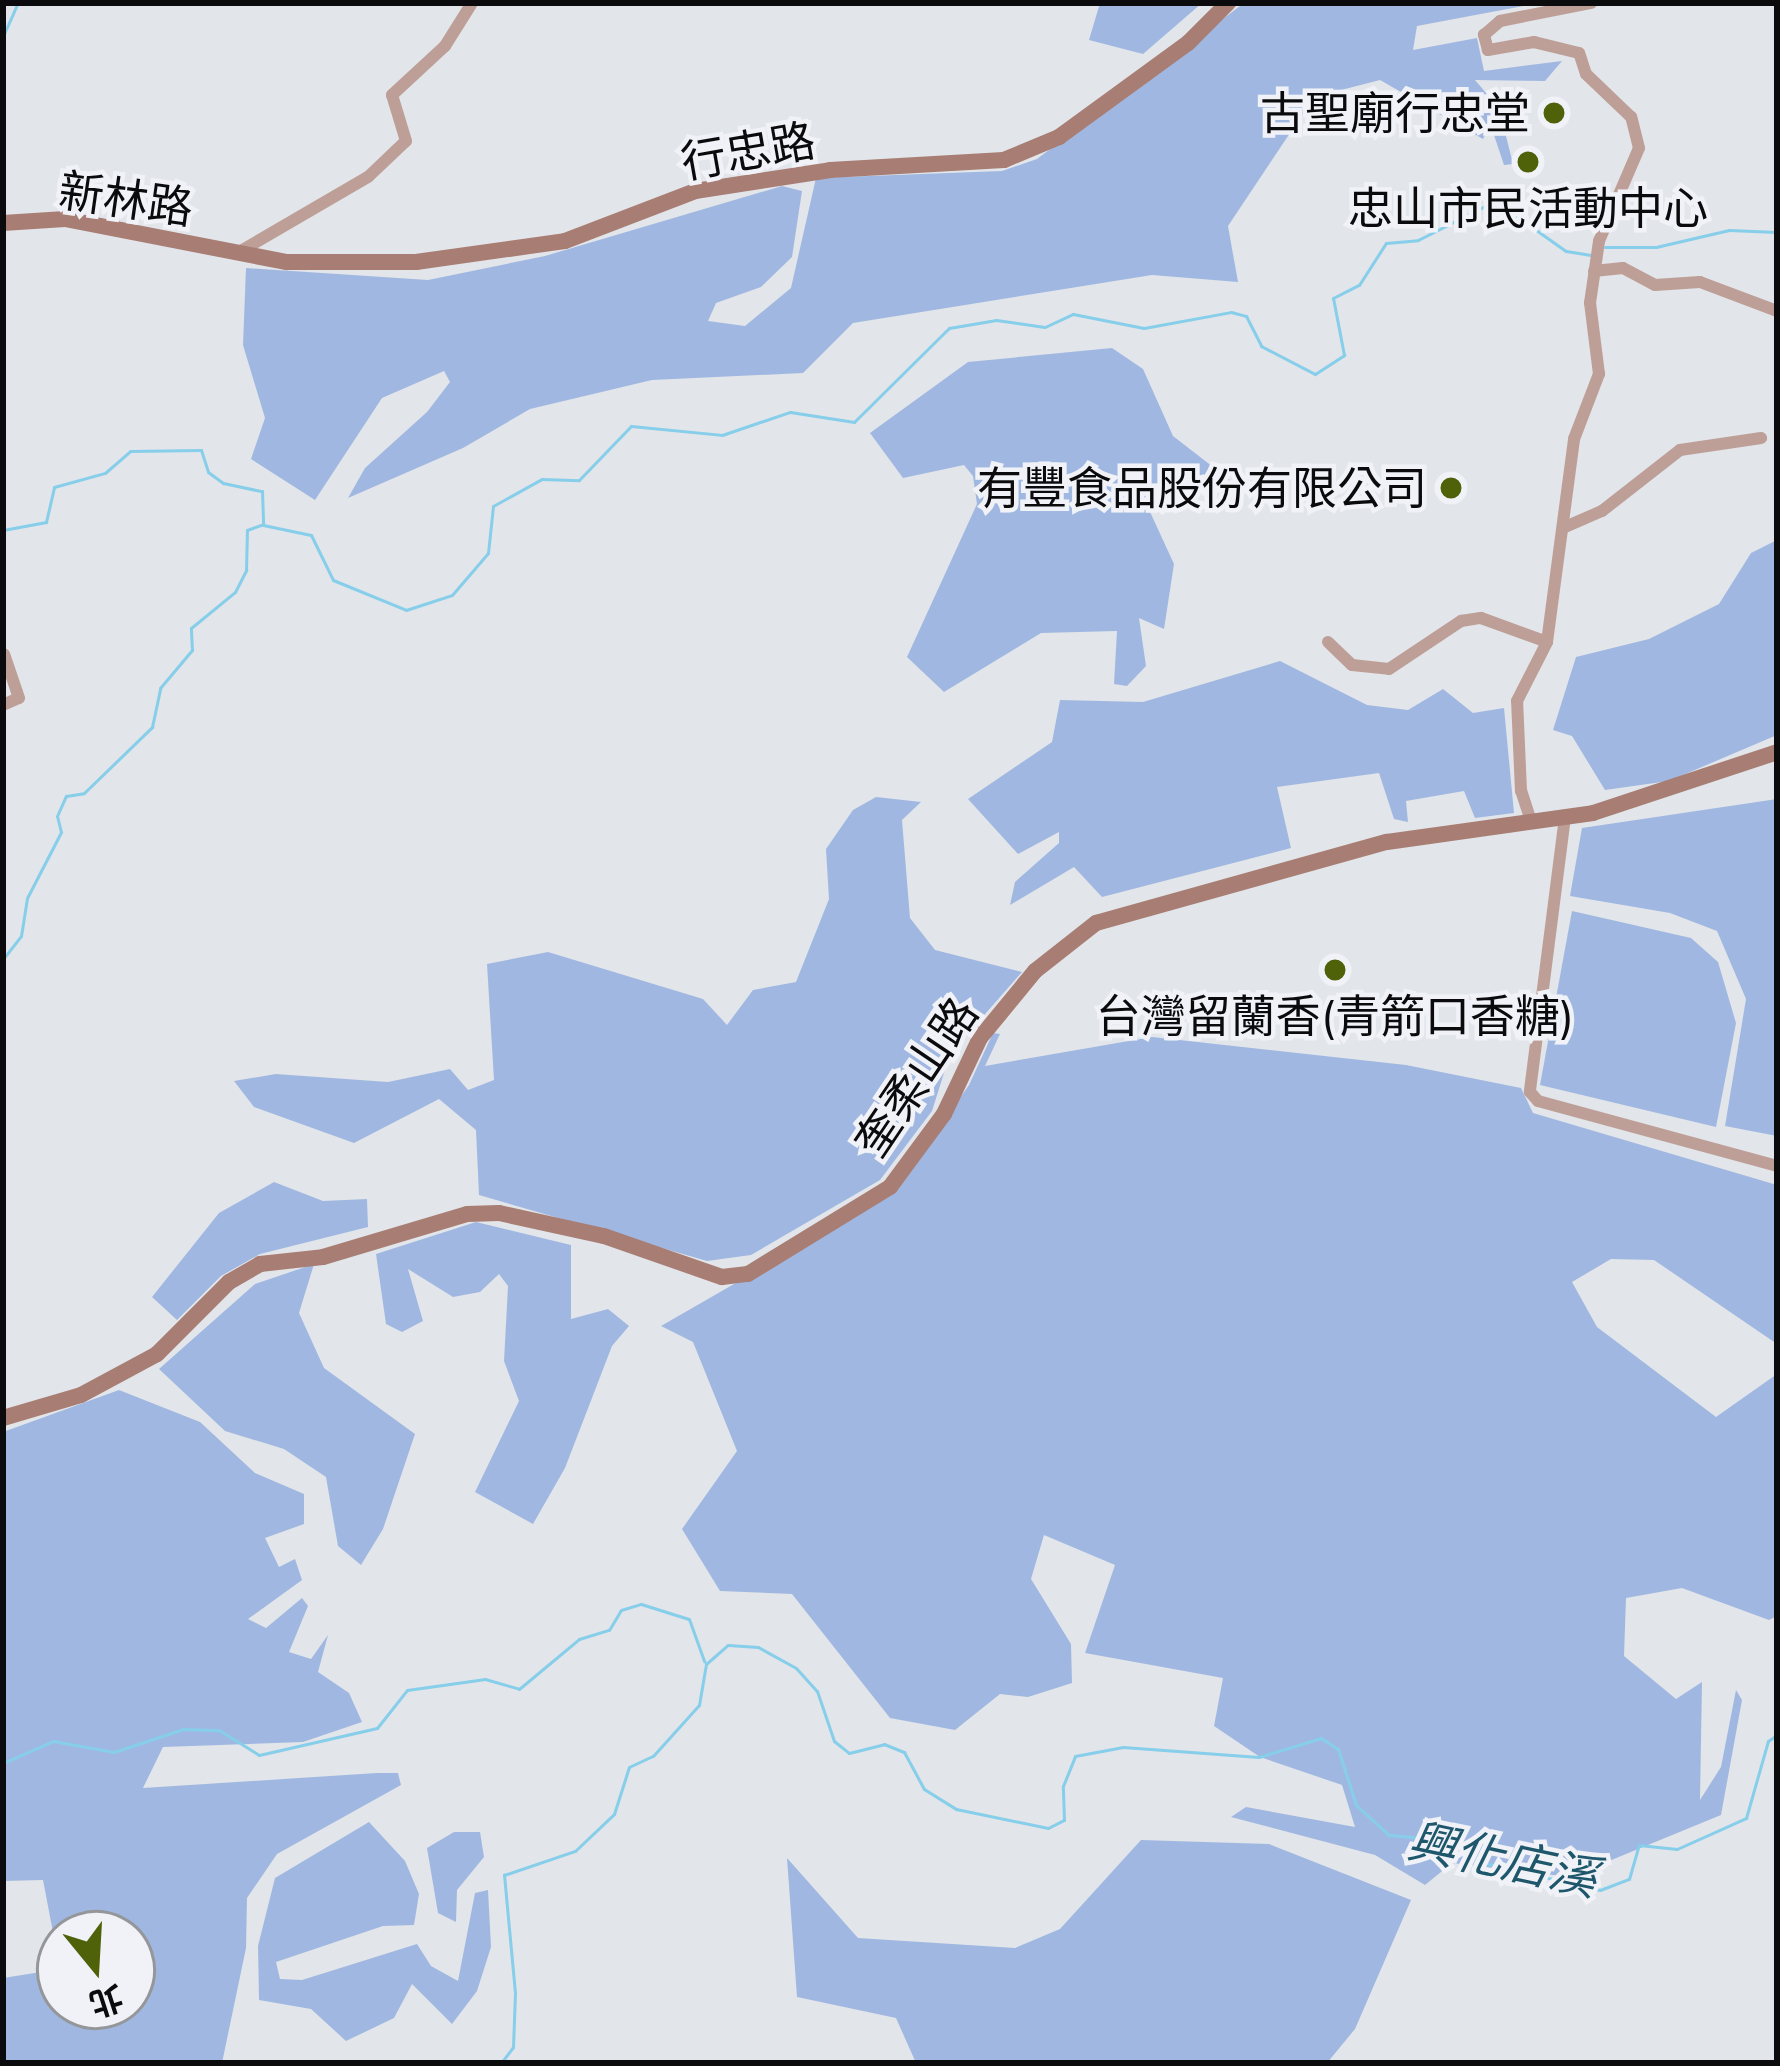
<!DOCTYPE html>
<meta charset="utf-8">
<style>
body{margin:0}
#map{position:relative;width:1780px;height:2066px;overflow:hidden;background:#e2e5e9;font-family:Mulish,"Noto Sans TC",sans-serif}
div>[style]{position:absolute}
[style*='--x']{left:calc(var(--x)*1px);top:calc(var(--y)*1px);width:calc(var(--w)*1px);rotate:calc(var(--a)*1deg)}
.green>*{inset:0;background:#a0b8e1}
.stream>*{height:3px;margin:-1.5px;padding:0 1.5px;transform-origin:1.5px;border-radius:1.5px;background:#86ceea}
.street>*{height:12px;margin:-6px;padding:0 6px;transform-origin:6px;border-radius:6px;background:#bd9f98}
.secondary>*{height:16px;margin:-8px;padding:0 8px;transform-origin:8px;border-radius:8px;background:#a87d73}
.dots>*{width:33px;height:33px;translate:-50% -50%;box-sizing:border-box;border:6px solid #f0f2f7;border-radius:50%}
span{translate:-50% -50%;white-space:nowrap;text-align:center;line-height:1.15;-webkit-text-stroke:9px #f0f2f7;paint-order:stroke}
.poi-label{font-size:45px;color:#0b0b0d}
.right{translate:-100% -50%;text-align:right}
.street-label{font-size:45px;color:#0b0b0d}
.water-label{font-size:48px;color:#1e576b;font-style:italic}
.frame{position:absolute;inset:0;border:6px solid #0b0b0d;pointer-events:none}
.north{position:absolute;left:36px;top:1910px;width:120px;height:120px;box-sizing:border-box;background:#f0f2f7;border:3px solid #949699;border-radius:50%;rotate:162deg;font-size:33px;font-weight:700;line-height:48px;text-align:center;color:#0b0b0d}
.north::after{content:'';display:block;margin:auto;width:42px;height:54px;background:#4f620a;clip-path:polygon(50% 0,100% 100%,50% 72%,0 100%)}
</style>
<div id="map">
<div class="green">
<div style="clip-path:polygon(1100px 3px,1202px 3px,1143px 54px,1089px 40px)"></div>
<div style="clip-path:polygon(1244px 3px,1540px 3px,1417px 26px,1413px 50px,1477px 38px,1484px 71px,1562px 61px,1545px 81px,1475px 80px,1499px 108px,1513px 164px,1504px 165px,1490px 123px,1483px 139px,1380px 80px,1314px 97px,1228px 226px,1238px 282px,1152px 275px,853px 323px,803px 373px,652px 380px,530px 409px,463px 448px,348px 498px,365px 468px,427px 412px,450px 382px,444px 371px,382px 398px,315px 500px,251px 459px,265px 418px,243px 345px,246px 268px,428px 280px,545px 256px,782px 186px,802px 191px,792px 257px,761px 287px,716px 303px,708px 321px,745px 326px,791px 288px,816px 178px,1002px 171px,1037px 159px)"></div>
<div style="clip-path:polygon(1112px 348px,1143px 369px,1173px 436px,1231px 481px,1145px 501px,1174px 564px,1164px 629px,1139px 618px,1146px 666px,1127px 686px,1114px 684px,1117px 631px,1041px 633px,944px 692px,907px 657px,977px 504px,973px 476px,964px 465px,903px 478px,870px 433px,968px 362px)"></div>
<div style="clip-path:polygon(1777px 540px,1777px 735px,1669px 781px,1605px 790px,1572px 736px,1553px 730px,1576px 657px,1649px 639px,1719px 604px,1751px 553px)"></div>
<div style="clip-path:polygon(1280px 661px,1367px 705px,1408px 710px,1443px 689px,1473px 713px,1504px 708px,1514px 813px,1475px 818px,1464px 791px,1406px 801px,1408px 822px,1394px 819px,1379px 773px,1277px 787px,1291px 848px,1102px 897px,1074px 867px,1010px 905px,1015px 882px,1059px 843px,1059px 832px,1018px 854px,968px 799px,1052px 742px,1060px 700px,1143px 702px)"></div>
<div style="clip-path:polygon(876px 797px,921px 802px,902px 820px,910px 918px,935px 950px,1022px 972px,950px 1054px,932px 1111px,880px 1180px,751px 1255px,707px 1261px,479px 1195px,476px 1130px,439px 1099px,354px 1143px,254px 1107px,234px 1081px,276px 1074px,388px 1082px,450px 1069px,468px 1090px,494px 1080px,487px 964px,548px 952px,703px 999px,727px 1025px,753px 990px,796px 982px,829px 899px,826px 849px,853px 810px)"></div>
<div style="clip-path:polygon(1777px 799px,1777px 1136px,1725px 1126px,1746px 999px,1717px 931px,1670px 913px,1570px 896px,1582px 828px)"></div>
<div style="clip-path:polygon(1572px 911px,1691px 938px,1718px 962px,1736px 1023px,1716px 1127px,1540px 1085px)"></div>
<div style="clip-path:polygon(993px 1033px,1000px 1034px,985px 1066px,1152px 1037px,1406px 1065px,1521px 1088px,1533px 1113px,1777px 1185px,1777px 1344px,1654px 1260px,1611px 1259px,1572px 1282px,1597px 1327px,1716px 1417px,1777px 1374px,1777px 1616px,1769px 1620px,1682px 1588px,1626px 1598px,1624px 1656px,1676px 1699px,1702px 1682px,1700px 1800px,1721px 1767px,1736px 1690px,1742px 1700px,1721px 1815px,1570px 1877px,1452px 1863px,1425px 1885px,1375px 1855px,1231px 1817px,1246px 1807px,1355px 1827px,1342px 1785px,1260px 1757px,1214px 1726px,1223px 1678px,1085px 1653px,1115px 1565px,1044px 1535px,1031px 1579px,1071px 1644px,1072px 1683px,1028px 1697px,1000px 1694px,955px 1730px,890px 1718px,792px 1594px,720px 1591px,682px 1529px,737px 1451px,693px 1342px,661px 1326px,894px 1192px,969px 1085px)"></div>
<div style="clip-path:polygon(274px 1182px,323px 1201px,367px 1199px,368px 1227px,260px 1254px,221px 1276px,177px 1320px,152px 1297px,219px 1213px)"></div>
<div style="clip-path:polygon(476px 1222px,571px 1245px,571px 1319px,608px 1309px,629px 1326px,612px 1346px,565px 1468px,533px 1524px,475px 1492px,519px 1401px,504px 1361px,508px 1286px,499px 1274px,480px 1292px,453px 1297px,408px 1269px,423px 1321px,402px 1332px,386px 1324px,376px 1254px)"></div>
<div style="clip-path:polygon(314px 1264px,299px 1313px,324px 1368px,415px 1434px,383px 1529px,361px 1565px,338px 1546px,326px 1477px,284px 1449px,225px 1431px,159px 1369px,255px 1284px)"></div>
<div style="clip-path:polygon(evenodd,119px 1390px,200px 1422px,255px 1473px,304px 1494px,304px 1524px,265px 1538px,279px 1567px,295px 1559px,302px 1580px,248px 1619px,266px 1628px,302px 1598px,308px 1606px,289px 1652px,311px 1659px,328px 1635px,318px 1672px,349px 1693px,362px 1722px,303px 1742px,163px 1747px,143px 1788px,377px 1773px,398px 1773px,401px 1785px,277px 1854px,247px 1898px,246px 1948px,222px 2063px,3px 2063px,3px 1978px,60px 1969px,43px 1880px,3px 1881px,3px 1432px,119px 1390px,60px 1934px,132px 1934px,132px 2006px,60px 2006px,60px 1934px)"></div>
<div style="clip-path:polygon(369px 1822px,405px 1861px,419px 1894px,414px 1925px,383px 1926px,276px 1962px,280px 1979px,302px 1980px,417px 1944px,431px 1966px,458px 1981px,475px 1893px,488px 1890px,491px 1947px,477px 1991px,452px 2024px,412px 1984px,394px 2018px,346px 2041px,311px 2009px,259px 2000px,258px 1946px,275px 1878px)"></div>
<div style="clip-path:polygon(454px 1832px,480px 1832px,484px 1857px,457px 1890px,456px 1922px,438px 1913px,427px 1848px)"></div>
<div style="clip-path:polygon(1141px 1840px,1269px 1844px,1411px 1900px,1355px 2029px,1327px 2063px,916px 2063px,896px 2018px,797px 1997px,787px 1858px,858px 1938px,1015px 1948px,1060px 1929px)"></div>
</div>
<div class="stream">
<div style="--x:3;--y:36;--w:36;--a:-66"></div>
<div style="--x:1605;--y:247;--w:51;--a:0"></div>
<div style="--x:1656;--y:247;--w:75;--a:-13.1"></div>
<div style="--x:1729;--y:230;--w:48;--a:2.4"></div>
<div style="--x:3;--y:530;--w:44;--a:-10.5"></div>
<div style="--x:46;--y:522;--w:36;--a:-77"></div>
<div style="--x:54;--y:487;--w:53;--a:-15.4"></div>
<div style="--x:105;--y:473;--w:33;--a:-41"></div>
<div style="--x:130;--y:451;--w:71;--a:-0.8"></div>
<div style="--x:201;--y:450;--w:23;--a:72"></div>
<div style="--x:208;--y:472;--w:19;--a:36"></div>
<div style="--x:223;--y:483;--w:40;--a:12"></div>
<div style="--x:262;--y:491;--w:34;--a:88"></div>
<div style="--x:263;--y:525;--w:49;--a:11.8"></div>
<div style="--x:311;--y:535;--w:50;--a:63.9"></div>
<div style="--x:333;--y:580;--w:79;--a:22.3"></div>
<div style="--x:406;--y:610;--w:48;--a:-18.1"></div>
<div style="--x:452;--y:595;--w:55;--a:-49.4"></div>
<div style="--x:488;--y:553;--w:47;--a:-83.9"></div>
<div style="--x:493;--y:506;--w:56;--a:-28.9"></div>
<div style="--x:542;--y:479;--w:37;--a:2"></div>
<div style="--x:579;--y:480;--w:75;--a:-46.1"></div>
<div style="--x:631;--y:426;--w:91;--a:5.6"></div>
<div style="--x:722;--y:435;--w:72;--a:-18.7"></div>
<div style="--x:790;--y:412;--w:65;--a:8.9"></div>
<div style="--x:854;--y:422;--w:134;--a:-44.7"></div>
<div style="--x:949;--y:328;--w:48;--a:-9.7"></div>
<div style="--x:996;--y:320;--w:49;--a:8.1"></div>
<div style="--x:1045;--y:327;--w:31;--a:-25"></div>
<div style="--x:1073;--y:314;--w:72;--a:11.2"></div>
<div style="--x:1144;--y:328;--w:88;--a:-10.4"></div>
<div style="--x:1231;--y:312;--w:16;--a:15"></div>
<div style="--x:1246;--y:316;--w:34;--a:63"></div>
<div style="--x:1261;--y:346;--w:61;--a:27.4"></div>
<div style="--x:1315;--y:374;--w:35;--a:-33"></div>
<div style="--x:1344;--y:355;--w:58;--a:-100.9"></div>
<div style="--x:1333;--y:298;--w:29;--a:-27"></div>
<div style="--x:1359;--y:285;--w:50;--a:-57.3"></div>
<div style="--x:1386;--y:243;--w:32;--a:-5"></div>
<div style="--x:1418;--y:240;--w:86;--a:-26.9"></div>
<div style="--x:1495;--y:201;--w:87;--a:35.2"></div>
<div style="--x:1566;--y:251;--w:25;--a:9"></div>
<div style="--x:3;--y:959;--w:29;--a:-52"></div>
<div style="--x:21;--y:936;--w:38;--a:-81"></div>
<div style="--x:27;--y:898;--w:74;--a:-62.7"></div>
<div style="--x:61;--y:832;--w:16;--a:-104"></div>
<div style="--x:57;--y:816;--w:22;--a:-66"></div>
<div style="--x:66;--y:796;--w:18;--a:-9"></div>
<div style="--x:84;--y:793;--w:95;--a:-44.1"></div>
<div style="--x:152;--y:727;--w:40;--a:-78"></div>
<div style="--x:160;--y:688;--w:50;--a:-49.9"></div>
<div style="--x:192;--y:650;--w:22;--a:-93"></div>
<div style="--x:191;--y:628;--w:57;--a:-39.3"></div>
<div style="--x:235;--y:592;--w:25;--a:-63"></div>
<div style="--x:246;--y:570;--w:40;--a:-88.6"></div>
<div style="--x:247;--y:530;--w:15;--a:-20"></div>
<div style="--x:3;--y:1763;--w:55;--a:-23.7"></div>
<div style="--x:53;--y:1741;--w:62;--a:10.2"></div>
<div style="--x:114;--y:1752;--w:73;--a:-18.4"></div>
<div style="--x:183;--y:1729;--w:36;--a:2"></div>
<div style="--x:219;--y:1730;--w:47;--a:32"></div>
<div style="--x:259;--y:1755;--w:121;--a:-12.9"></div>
<div style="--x:377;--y:1728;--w:48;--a:-51.7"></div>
<div style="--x:407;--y:1690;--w:79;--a:-8"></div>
<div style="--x:485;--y:1679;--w:35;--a:16"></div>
<div style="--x:519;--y:1689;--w:78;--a:-39.8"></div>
<div style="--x:579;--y:1639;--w:31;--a:-17"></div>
<div style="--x:609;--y:1630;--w:23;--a:-59"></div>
<div style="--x:621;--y:1610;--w:21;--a:-17"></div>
<div style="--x:641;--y:1604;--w:50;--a:17.4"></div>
<div style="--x:689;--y:1619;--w:45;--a:70.3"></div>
<div style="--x:501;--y:2063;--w:20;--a:-53"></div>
<div style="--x:513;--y:2047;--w:54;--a:-87.9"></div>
<div style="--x:515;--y:1993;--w:119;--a:-95.3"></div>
<div style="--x:504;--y:1875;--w:75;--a:-18.7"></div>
<div style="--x:575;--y:1851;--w:54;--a:-43.5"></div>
<div style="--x:614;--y:1814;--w:49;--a:-72.3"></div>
<div style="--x:629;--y:1767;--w:26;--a:-25"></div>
<div style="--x:653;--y:1756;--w:69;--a:-48"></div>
<div style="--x:699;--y:1705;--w:42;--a:-80.3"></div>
<div style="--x:706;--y:1664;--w:29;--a:-41"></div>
<div style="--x:728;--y:1645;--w:30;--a:4"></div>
<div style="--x:758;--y:1647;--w:43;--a:28.9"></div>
<div style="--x:796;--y:1668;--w:31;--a:48"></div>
<div style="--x:817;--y:1691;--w:53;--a:71.2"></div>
<div style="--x:834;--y:1741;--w:19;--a:39"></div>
<div style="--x:849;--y:1753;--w:36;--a:-14"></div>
<div style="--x:884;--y:1744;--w:22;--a:22"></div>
<div style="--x:904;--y:1752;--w:42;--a:61.6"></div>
<div style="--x:924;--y:1789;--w:38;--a:32"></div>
<div style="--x:956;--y:1809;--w:94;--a:11.7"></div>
<div style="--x:1048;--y:1828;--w:18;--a:-27"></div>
<div style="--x:1064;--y:1820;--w:34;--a:-92"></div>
<div style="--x:1063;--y:1786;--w:32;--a:-68"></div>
<div style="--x:1075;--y:1756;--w:49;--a:-10.6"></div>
<div style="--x:1123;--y:1747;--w:136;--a:4.2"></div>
<div style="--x:1259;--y:1757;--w:65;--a:-17"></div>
<div style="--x:1321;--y:1738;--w:20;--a:33"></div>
<div style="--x:1338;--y:1749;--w:59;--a:72.2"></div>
<div style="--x:1356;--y:1805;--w:45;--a:42.3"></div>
<div style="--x:1389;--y:1835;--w:58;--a:4.9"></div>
<div style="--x:1447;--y:1840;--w:44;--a:31.9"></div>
<div style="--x:1484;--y:1863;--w:119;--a:13.1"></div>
<div style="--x:1600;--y:1890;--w:31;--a:-21"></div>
<div style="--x:1629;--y:1879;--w:35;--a:-74"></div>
<div style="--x:1639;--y:1845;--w:38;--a:6"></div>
<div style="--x:1677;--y:1849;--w:76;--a:-24.2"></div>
<div style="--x:1746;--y:1818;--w:80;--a:-74.1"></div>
<div style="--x:1768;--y:1741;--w:11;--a:-34"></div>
</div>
<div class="street">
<div style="--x:239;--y:252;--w:149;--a:-30.2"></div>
<div style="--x:368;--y:177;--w:52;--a:-43.5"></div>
<div style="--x:406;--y:141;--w:48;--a:-106.9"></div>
<div style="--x:392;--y:95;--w:72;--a:-42.8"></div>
<div style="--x:445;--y:46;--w:51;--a:-57.9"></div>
<div style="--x:1594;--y:271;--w:29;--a:-6"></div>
<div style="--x:1623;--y:268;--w:36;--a:28"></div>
<div style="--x:1655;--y:285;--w:45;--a:-3.8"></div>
<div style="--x:1700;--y:282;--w:82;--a:20.6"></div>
<div style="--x:1565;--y:527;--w:40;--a:-23.4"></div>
<div style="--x:1602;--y:511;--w:99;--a:-38"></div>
<div style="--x:1680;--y:450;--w:82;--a:-8.4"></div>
<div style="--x:1328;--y:642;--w:33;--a:44"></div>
<div style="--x:1352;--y:665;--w:37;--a:6"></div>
<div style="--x:1389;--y:669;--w:87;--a:-33.7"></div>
<div style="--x:1461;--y:621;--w:20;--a:-9"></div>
<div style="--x:1481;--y:618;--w:70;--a:20"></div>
<div style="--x:3;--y:705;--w:17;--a:-24"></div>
<div style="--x:19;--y:698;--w:46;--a:-108.8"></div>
<div style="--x:1565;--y:817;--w:277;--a:97.3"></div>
<div style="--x:1530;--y:1092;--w:12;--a:48"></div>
<div style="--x:1538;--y:1101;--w:248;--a:15.2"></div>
<div style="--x:1531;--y:821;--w:32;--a:-108"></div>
<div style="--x:1521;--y:791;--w:90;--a:-92.5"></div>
<div style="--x:1517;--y:701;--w:66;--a:-63"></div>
<div style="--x:1547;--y:642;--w:205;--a:-82.4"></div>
<div style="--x:1574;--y:439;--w:70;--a:-69"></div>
<div style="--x:1599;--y:374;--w:72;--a:-97.2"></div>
<div style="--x:1590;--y:303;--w:63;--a:-81.7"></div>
<div style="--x:1599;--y:241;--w:101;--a:-66.7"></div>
<div style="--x:1639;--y:148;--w:32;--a:-104"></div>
<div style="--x:1631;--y:117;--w:62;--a:-136.3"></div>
<div style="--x:1586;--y:74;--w:22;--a:-108"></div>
<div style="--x:1579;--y:53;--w:46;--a:-166.3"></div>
<div style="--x:1534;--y:42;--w:47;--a:170.1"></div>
<div style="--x:1488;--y:50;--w:16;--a:-105"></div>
<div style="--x:1484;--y:35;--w:21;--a:-41"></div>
<div style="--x:1500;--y:21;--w:93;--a:-11.2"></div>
</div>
<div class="secondary">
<div style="--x:3;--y:223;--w:62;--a:-3.7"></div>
<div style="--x:65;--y:219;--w:226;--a:11"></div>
<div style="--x:287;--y:262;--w:129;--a:0"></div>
<div style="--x:416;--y:262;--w:150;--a:-8"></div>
<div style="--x:565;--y:241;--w:139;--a:-21"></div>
<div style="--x:695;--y:191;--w:137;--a:-8.8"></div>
<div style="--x:830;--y:170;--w:174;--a:-3.3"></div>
<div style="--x:1004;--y:160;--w:60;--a:-22.7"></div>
<div style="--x:1059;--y:137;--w:160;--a:-36.1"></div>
<div style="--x:1188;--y:43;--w:57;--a:-45"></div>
<div style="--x:3;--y:1418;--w:81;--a:-16.4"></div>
<div style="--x:81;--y:1395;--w:86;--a:-28.3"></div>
<div style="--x:157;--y:1354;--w:102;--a:-45"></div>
<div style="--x:229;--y:1282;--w:36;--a:-30"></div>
<div style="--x:260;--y:1264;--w:63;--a:-6.3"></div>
<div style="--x:323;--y:1257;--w:150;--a:-16.6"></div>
<div style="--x:467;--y:1214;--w:32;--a:-2"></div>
<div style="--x:499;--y:1213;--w:107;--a:12.4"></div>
<div style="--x:604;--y:1236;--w:125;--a:19.2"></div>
<div style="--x:722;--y:1277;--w:26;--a:-7"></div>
<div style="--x:748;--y:1274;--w:167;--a:-31.5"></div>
<div style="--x:890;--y:1187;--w:91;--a:-53.5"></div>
<div style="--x:944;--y:1114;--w:84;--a:-64.7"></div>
<div style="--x:980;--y:1038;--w:87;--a:-50.6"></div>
<div style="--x:1035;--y:971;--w:78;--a:-38.2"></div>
<div style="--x:1096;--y:923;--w:302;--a:-15.6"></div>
<div style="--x:1387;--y:842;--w:208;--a:-8"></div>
<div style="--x:1593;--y:813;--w:194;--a:-18.3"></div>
</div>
<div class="dots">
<div style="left:1554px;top:113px;background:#4f620a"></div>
<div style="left:1528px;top:162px;background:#4f620a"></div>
<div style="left:1451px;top:488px;background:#4f620a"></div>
<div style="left:1335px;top:970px;background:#4f620a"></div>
</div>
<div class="poi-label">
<span class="right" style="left:1530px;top:113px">古聖廟行忠堂</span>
<span style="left:1528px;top:208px">忠山市民活動中心</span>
<span class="right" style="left:1427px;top:488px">有豐食品股份有限公司</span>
<span style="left:1335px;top:1016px">台灣留蘭香(青箭口香糖)</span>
</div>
<div class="street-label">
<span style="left:748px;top:151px;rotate:-10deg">行忠路</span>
<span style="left:126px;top:199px;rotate:8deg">新林路</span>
<span style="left:916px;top:1077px;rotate:-56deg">奎柔山路</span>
</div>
<div class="water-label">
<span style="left:1503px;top:1859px;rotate:12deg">興化店溪</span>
</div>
<div class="frame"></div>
<div class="north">北</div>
</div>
